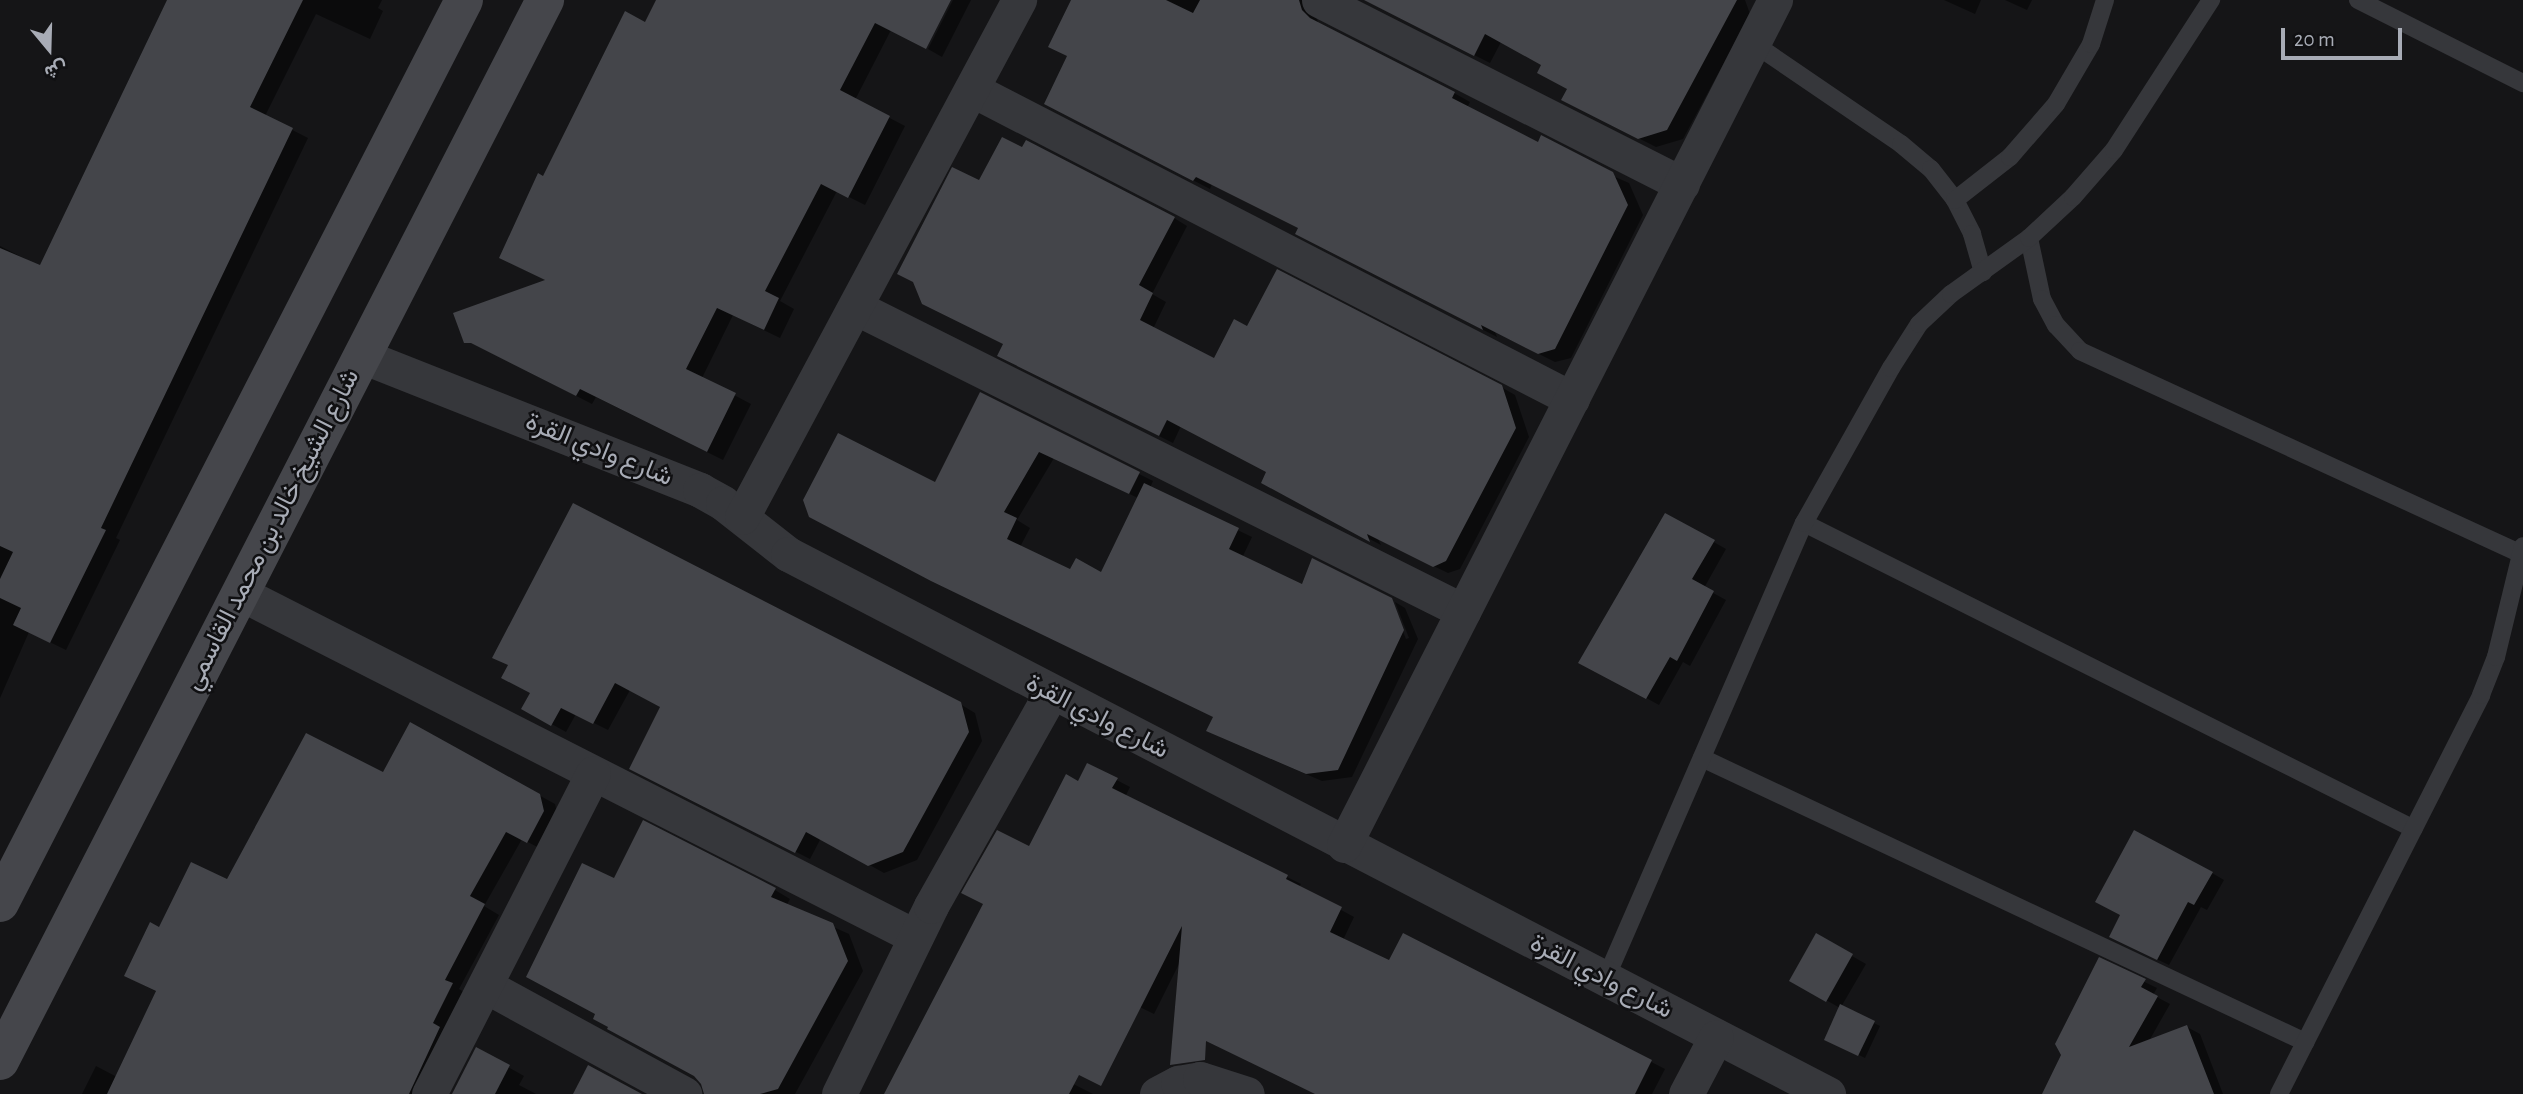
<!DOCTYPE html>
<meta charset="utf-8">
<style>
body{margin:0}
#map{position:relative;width:2523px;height:1094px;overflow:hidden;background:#151517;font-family:"Alegreya Sans",Vazirmatn,sans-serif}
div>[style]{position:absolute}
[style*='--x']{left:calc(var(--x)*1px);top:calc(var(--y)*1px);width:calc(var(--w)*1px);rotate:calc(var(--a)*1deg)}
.shadow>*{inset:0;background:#0007}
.building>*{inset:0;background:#44454a}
.service>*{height:18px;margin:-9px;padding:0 9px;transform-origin:9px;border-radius:9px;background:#36373b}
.minor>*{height:35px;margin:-17.5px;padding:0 17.5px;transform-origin:17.5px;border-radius:17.5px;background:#36373b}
.secondary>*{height:38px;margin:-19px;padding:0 19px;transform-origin:19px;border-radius:19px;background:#45464b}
span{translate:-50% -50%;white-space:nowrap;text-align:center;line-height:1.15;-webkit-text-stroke:5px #101012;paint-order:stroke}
.street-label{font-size:26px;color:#a8acb6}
.north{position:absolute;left:14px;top:14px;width:70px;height:70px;-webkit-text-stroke:5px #101012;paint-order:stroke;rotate:161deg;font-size:19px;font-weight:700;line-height:28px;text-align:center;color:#a8acb6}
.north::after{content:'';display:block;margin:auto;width:24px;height:32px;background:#a8acb6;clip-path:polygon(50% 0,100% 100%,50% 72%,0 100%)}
.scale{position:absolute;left:2281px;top:28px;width:121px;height:32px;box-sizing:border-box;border:4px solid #a8acb6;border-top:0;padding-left:9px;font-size:21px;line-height:24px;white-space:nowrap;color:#a8acb6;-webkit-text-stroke:5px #101012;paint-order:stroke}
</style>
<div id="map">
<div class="shadow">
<div style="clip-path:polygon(169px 0,382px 0,378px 8px,383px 11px,370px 39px,316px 14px,265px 116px,308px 138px,116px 538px,120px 540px,66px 650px,29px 632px,0 698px,0 246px,41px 267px)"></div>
<div style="clip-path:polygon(658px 0,949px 0,891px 30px,855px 100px,905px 126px,865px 205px,837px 191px,780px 301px,794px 309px,780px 338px,733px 315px,702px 378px,751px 404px,723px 460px,596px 397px,592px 404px,481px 347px,547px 281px,501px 258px,544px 178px,646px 24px)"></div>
<div style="clip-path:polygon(953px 0,971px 0,942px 57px,928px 49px)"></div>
<div style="clip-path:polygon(1074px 0,1317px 0,1315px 12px,1318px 23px,1454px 93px,1470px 102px,1467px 108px,1539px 144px,1629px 183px,1643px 215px,1571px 358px,1555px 362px,1495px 332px,1497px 337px,1313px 242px,1300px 228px,1212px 184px,1210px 189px,1062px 112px)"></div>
<div style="clip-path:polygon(1365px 0,1745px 0,1750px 14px,1683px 139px,1656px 147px,1579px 108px,1569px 89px,1543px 64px,1501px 42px,1490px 63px)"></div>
<div style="clip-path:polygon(1944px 0,1981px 0,1975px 14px)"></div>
<div style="clip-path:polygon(2005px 0,2032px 0,2027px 10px)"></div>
<div style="clip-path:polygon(980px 183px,1174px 218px,1187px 226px,1152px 294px,1166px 302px,1153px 329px,1215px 360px,1248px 328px,1501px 387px,1515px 395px,1529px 437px,1460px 569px,1448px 573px,1378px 539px,1381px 545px,1276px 490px,1268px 471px,1181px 426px,1173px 443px,1013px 363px,1005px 344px)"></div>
<div style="clip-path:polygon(evenodd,980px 394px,1139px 474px,1153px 481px,1150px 488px,1252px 537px,1242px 558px,1303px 587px,1390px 599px,1406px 639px,1409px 638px,1395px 602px,1405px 608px,1418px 639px,1352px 777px,1322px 781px,1222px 738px,1208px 730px,1215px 717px,910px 570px,825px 525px,935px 484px,980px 394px,1054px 458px,1138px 498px,1102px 575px,1071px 572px,1020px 547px,1030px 528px,1017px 520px,1054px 458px)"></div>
<div style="clip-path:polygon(1666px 515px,1726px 549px,1704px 588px,1726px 600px,1690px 666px,1683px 662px,1659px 705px,1581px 662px)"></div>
<div style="clip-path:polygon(509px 665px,960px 704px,975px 713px,982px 741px,917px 860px,884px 873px,821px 838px,810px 859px,646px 776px,662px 706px,630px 690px,608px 730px,576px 714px,566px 732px,523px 708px,532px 693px)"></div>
<div style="clip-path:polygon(411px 724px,555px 804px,559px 821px,543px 850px,522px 839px,484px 906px,499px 915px,459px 989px,467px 994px,426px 1094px,82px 1094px,96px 1066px,117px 1077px,157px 992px,126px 976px,160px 929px,383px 774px)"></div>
<div style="clip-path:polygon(1088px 765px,1130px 787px,1125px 797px,1287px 877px,1301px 884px,1299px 887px,1354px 917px,1343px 940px,1390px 963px,1404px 935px,1665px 1069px,1652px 1094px,1317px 1094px,1180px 962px,1154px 1014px,1107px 991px,1030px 1062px,1093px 1094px,886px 1094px,1030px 849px,1079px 783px)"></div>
<div style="clip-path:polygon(2212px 873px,2224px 880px,2207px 910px,2201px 907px,2169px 965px,2123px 943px,2122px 915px)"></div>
<div style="clip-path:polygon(615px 881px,775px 890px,790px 899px,786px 906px,849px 934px,863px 971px,795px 1094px,706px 1094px)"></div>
<div style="clip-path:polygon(1817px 936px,1866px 964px,1841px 1007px,1880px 1026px,1865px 1058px,1832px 1042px,1840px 1008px,1791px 980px)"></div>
<div style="clip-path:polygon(2099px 960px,2157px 988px,2153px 995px,2170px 1004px,2149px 1041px,2187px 1027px,2200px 1034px,2223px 1094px,2044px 1094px,2063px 1054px)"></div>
<div style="clip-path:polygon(476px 1049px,524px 1076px,519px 1085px,536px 1094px,453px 1094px)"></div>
</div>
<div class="building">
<div style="clip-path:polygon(167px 0,303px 0,250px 107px,293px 128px,101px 528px,106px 530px,50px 643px,13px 625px,21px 608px,0 598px,0 579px,13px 552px,0 546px,0 248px,40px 265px)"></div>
<div style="clip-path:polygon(656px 0,951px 0,926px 49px,875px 23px,840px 90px,890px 116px,848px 198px,821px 184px,765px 291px,779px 298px,764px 330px,717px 308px,686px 369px,736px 393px,707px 452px,580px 389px,576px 396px,471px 343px,464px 343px,453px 313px,545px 280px,499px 258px,538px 173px,543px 176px,625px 11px,645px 22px)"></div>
<div style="clip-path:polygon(1071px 0,1166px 0,1193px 13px,1200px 0,1299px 0,1302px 10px,1310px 18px,1455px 92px,1452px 98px,1538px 142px,1541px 135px,1613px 172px,1628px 205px,1555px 349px,1538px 354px,1481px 325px,1483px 330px,1295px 234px,1298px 228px,1196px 177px,1193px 181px,1044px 104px,1067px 56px,1048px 47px)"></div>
<div style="clip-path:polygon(1364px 0,1737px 0,1667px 130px,1638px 139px,1561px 100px,1567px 89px,1537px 73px,1541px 65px,1485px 34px,1474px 56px)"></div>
<div style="clip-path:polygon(1002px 137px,1022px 147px,1026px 140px,1175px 217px,1139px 285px,1153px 293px,1140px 320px,1214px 358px,1234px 319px,1247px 326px,1277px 269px,1502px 385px,1516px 428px,1446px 561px,1433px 567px,1367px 534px,1370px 542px,1261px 483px,1266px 472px,1167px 420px,1159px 436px,997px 356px,1003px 344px,922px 304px,913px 282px,897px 274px,952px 167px,979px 180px)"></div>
<div style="clip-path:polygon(980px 392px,1140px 472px,1129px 494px,1039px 452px,1004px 512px,1017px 518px,1007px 539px,1070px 569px,1076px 558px,1101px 572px,1144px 483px,1239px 528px,1229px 549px,1302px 584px,1312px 558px,1392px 598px,1404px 630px,1338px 770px,1306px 774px,1206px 731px,1213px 717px,931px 581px,809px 517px,803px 500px,838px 433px,935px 482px)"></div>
<div style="clip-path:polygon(573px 503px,961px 702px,969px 732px,903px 852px,868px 866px,806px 832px,795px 853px,629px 769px,660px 707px,615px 683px,593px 724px,561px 708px,551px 726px,521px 709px,530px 693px,501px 678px,508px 665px,492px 658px)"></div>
<div style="clip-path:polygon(1665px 513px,1715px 540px,1692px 579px,1714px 591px,1677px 661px,1670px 657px,1646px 699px,1578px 663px)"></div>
<div style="clip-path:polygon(410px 722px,540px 794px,544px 811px,527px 843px,506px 832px,470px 896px,485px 904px,445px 980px,453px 983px,433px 1023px,440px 1027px,409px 1094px,107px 1094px,156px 991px,124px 976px,150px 922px,159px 927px,191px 862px,227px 879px,306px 733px,383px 772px)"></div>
<div style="clip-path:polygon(1087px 763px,1118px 778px,1112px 788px,1288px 875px,1286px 879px,1342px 907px,1330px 932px,1389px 960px,1403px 933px,1652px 1060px,1635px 1094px,1315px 1094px,1206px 1041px,1205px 1060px,1170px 1065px,1182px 926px,1101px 1086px,1079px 1075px,1069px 1094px,884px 1094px,983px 904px,961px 893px,997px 830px,1029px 846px,1066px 774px,1078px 781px)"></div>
<div style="clip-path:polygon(643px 820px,776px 888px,771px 897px,833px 923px,848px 961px,778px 1089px,760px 1094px,704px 1094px,701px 1084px,694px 1076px,607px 1029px,608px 1027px,593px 1019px,595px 1014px,526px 977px,582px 863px,614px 878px)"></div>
<div style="clip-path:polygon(2134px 830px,2213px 872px,2194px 905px,2188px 902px,2157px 960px,2109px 937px,2120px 915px,2095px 902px)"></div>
<div style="clip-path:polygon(1816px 933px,1853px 954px,1826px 1002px,1789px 981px)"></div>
<div style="clip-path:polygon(2099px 957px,2146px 979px,2141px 987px,2158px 996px,2129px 1047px,2187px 1025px,2214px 1094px,2042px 1094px,2061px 1055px,2055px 1044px)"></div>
<div style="clip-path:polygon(1840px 1004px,1875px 1021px,1858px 1056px,1824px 1040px)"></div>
<div style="clip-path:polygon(476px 1047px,510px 1065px,495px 1094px,452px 1094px)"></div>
<div style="clip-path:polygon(588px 1065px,642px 1094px,573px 1094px)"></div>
</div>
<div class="service">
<div style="--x:2358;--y:0;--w:185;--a:26.7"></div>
<div style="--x:1753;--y:43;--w:179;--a:34.3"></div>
<div style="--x:1901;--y:144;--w:39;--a:40"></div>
<div style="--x:1931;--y:169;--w:39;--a:52"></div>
<div style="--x:1955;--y:200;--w:38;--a:63"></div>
<div style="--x:1972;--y:234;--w:40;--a:74"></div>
<div style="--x:1955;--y:200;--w:70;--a:-38"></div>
<div style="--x:2010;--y:157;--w:70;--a:-49"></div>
<div style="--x:2056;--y:104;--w:69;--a:-59.7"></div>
<div style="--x:2091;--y:44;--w:46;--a:-72.3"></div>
<div style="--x:2029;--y:238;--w:62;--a:78"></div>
<div style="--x:2042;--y:299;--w:30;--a:62"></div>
<div style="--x:2056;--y:325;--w:35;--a:47"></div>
<div style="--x:2080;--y:351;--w:484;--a:24.7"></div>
<div style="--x:1804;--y:523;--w:682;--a:26.64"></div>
<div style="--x:1702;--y:758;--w:667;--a:25.22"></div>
<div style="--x:1606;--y:978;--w:496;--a:-66.5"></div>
<div style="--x:1804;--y:523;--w:178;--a:-60.7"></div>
<div style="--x:1891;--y:368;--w:52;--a:-57.5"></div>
<div style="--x:1919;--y:324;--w:44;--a:-43.2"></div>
<div style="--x:1951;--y:294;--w:96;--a:-35.7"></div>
<div style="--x:2029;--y:238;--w:60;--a:-43"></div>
<div style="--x:2073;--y:197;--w:62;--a:-48.9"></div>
<div style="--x:2114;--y:150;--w:179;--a:-57.1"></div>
<div style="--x:2279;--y:1094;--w:447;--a:-63.1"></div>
<div style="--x:2481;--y:695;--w:41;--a:-68.5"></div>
<div style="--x:2496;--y:657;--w:114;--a:-76.3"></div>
</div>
<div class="minor">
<div style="--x:1319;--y:0;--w:407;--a:26.9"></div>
<div style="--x:973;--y:90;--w:674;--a:27.29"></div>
<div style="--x:855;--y:307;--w:680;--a:26.57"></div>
<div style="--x:362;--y:356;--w:364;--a:21.6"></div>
<div style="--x:700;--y:490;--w:26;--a:29"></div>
<div style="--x:723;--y:503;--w:83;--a:38.1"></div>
<div style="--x:788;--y:554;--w:1172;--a:27.44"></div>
<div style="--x:742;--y:517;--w:587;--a:-61.82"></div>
<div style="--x:240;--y:593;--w:758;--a:26.97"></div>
<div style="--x:1344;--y:845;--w:949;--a:-62.98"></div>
<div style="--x:486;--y:986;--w:226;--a:28.6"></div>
<div style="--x:429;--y:1094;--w:360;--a:-62.9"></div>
<div style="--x:839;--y:1094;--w:209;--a:-63.9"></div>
<div style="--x:931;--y:906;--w:244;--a:-60.6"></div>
<div style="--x:1157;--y:1094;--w:24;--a:-28"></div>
<div style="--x:1178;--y:1083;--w:22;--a:-10"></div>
<div style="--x:1200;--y:1079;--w:49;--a:17.7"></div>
<div style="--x:1686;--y:1094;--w:64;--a:-62.2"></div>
</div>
<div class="secondary">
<div style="--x:0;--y:903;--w:1015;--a:-62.8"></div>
<div style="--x:0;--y:1061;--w:1193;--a:-62.81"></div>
</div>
<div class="street-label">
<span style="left:599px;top:450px;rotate:22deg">شارع وادي القرة</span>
<span style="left:272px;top:530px;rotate:-63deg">شارع الشيخ خالد بن محمد القاسمي</span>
<span style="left:1097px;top:717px;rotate:27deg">شارع وادي القرة</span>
<span style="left:1601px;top:977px;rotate:27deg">شارع وادي القرة</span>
</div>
<div class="north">ش</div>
<div class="scale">20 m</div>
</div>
